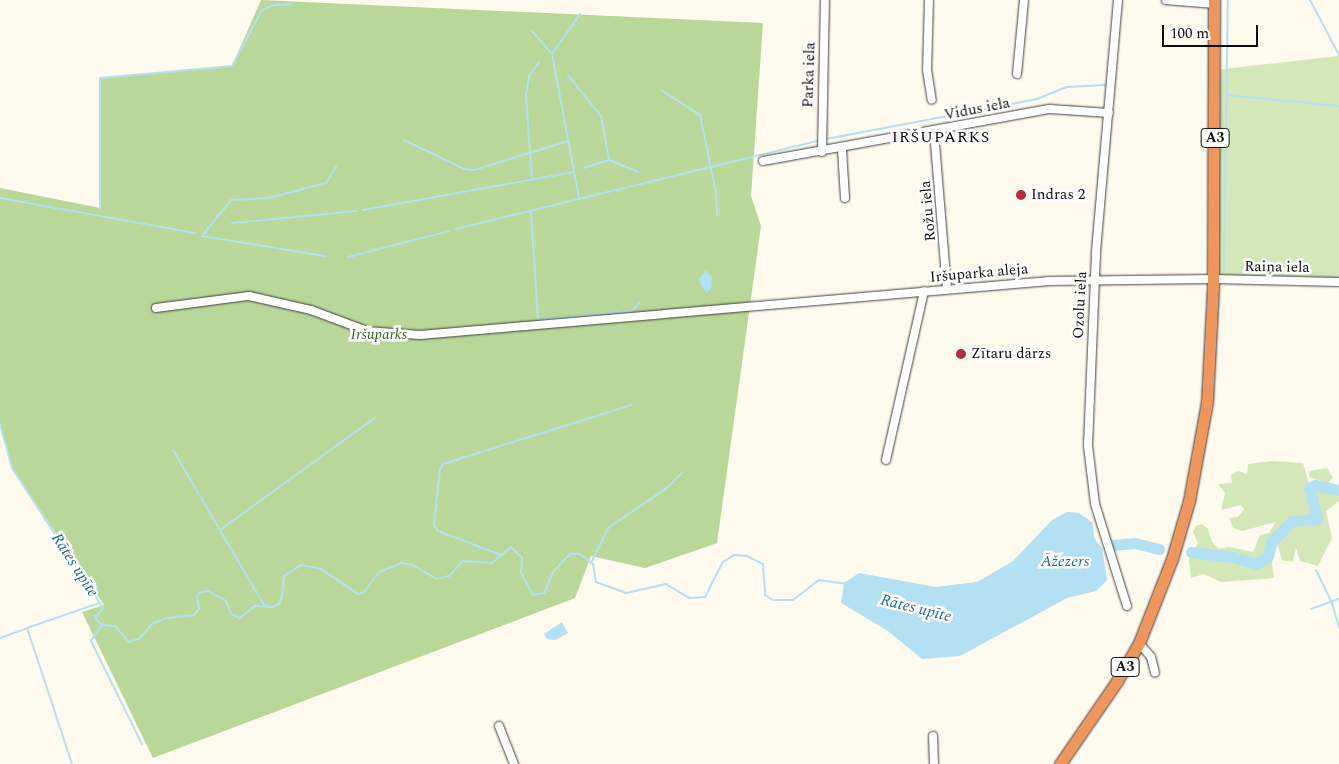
<!DOCTYPE html>
<meta charset="utf-8">
<style>
body{margin:0}
#map{position:relative;width:1339px;height:764px;overflow:hidden;background:#fefaed;font-family:Spectral,serif}
div>[style]{position:absolute}
[style*='--x']{left:calc(var(--x)*1px);top:calc(var(--y)*1px);width:calc(var(--w)*1px);rotate:calc(var(--a)*1deg)}
.green>*{inset:0;background:#d3e7b9}
.forest>*{inset:0;background:#b8d798}
.water>*{inset:0;background:#b4e0f3}
.stream>*{height:2px;margin:-1px;padding:0 1px;transform-origin:1px;border-radius:1px;background:#b4e0f3}
.river>*{height:11px;margin:-5.5px;padding:0 5.5px;transform-origin:5.5px;border-radius:5.5px;background:#b4e0f3}
.roads{filter:drop-shadow(0 0 1px #404040) drop-shadow(0 0 1px #404040)}
.minor>*{height:8px;margin:-4px;padding:0 4px;transform-origin:4px;border-radius:4px;background:#fff}
.highway>*{height:11px;margin:-5.5px;padding:0 5.5px;transform-origin:5.5px;border-radius:5.5px;background:#ee965b}
.dots>*{width:14px;height:14px;translate:-50% -50%;box-sizing:border-box;border:2px solid #fff;border-radius:50%}
span{translate:-50% -50%;white-space:nowrap;text-align:center;line-height:1.15;-webkit-text-stroke:5px #fff;paint-order:stroke}
.shield-label span{padding:1px 4px;background:#fff;border:1px solid;border-radius:4px;-webkit-text-stroke-width:0}
.shield-label{font-size:14px;color:#0d0d0d;font-weight:700}
.street-label{font-size:15px;color:#0d0d0d}
.poi-label{font-size:15px;color:#0d0d0d}
.left{translate:0 -50%;text-align:left}
.park-label{font-size:15px;color:#326220;font-style:italic}
.neighbourhood-label{font-size:16px;color:#0d0d0d;letter-spacing:1px}
.water-label{font-size:16px;color:#1b6a99;font-style:italic}
.scale{position:absolute;left:1162px;top:25px;width:96px;height:22px;box-sizing:border-box;border:2px solid #0d0d0d;border-top:0;padding-left:6px;font-size:15px;line-height:18px;white-space:nowrap;color:#0d0d0d;-webkit-text-stroke:4px #fff;paint-order:stroke}
</style>
<div id="map">
<div class="green">
<div style="clip-path:polygon(1339px 56px,1339px 282px,1214px 279px,1215px 70px)"></div>
<div style="clip-path:polygon(1272px 461px,1303px 463px,1309px 484px,1339px 490px,1339px 501px,1326px 511px,1332px 538px,1318px 566px,1300px 561px,1296px 548px,1293px 562px,1282px 560px,1277px 543px,1272px 562px,1274px 578px,1221px 582px,1204px 574px,1191px 578px,1189px 560px,1198px 543px,1193px 532px,1196px 526px,1202px 524px,1208px 529px,1212px 542px,1219px 549px,1229px 547px,1253px 552px,1260px 535px,1269px 533px,1276px 522px,1242px 531px,1233px 528px,1229px 518px,1238px 517px,1244px 509px,1241px 505px,1221px 510px,1225px 493px,1218px 484px,1232px 483px,1231px 475px,1238px 471px,1247px 474px,1248px 464px)"></div>
<div style="clip-path:polygon(1327px 468px,1333px 478px,1328px 483px,1309px 477px,1310px 471px)"></div>
</div>
<div class="forest">
<div style="clip-path:polygon(261px 0,763px 23px,751px 196px,761px 226px,717px 543px,645px 568px,591px 556px,575px 598px,153px 758px,82px 612px,104px 605px,12px 468px,0 424px,0 188px,100px 208px,100px 78px,232px 66px)"></div>
</div>
<div class="water">
<div style="clip-path:polygon(706px 270px,712px 277px,711px 289px,706px 293px,698px 280px)"></div>
<div style="clip-path:polygon(1067px 512px,1079px 513px,1093px 523px,1094px 538px,1102px 548px,1107px 580px,1096px 591px,1067px 598px,960px 656px,922px 659px,888px 631px,841px 603px,844px 583px,859px 573px,936px 587px,977px 582px,1013px 561px,1052px 520px)"></div>
<div style="clip-path:polygon(562px 622px,568px 633px,555px 640px,547px 639px,544px 634px)"></div>
</div>
<div class="stream">
<div style="--x:1310;--y:0;--w:62;--a:62.2"></div>
<div style="--x:532;--y:31;--w:30;--a:49"></div>
<div style="--x:568;--y:75;--w:53;--a:51.2"></div>
<div style="--x:601;--y:116;--w:45;--a:79.7"></div>
<div style="--x:661;--y:90;--w:46;--a:32.7"></div>
<div style="--x:700;--y:115;--w:80;--a:78.4"></div>
<div style="--x:716;--y:193;--w:22;--a:87"></div>
<div style="--x:1228;--y:95;--w:112;--a:5.7"></div>
<div style="--x:826;--y:139;--w:215;--a:-10.7"></div>
<div style="--x:1037;--y:99;--w:32;--a:-22"></div>
<div style="--x:1067;--y:87;--w:38;--a:-3"></div>
<div style="--x:404;--y:140;--w:67;--a:25.8"></div>
<div style="--x:464;--y:169;--w:10;--a:6"></div>
<div style="--x:474;--y:170;--w:98;--a:-17.1"></div>
<div style="--x:584;--y:168;--w:26;--a:-18"></div>
<div style="--x:609;--y:160;--w:32;--a:22"></div>
<div style="--x:532;--y:180;--w:84;--a:-94.1"></div>
<div style="--x:526;--y:96;--w:20;--a:-81"></div>
<div style="--x:529;--y:76;--w:17;--a:-54"></div>
<div style="--x:0;--y:198;--w:198;--a:10.2"></div>
<div style="--x:579;--y:198;--w:147;--a:-100.6"></div>
<div style="--x:552;--y:54;--w:49;--a:-55"></div>
<div style="--x:100;--y:209;--w:131;--a:-90"></div>
<div style="--x:100;--y:78;--w:133;--a:-5.2"></div>
<div style="--x:232;--y:66;--w:64;--a:-61.8"></div>
<div style="--x:262;--y:10;--w:13;--a:-23"></div>
<div style="--x:274;--y:5;--w:18;--a:-3"></div>
<div style="--x:363;--y:210;--w:214;--a:-10.2"></div>
<div style="--x:531;--y:211;--w:109;--a:86.3"></div>
<div style="--x:538;--y:320;--w:94;--a:-5.5"></div>
<div style="--x:632;--y:311;--w:11;--a:-49"></div>
<div style="--x:232;--y:223;--w:125;--a:-5.5"></div>
<div style="--x:456;--y:229;--w:372;--a:-13.7"></div>
<div style="--x:325;--y:256;--w:125;--a:-170.8"></div>
<div style="--x:202;--y:236;--w:46;--a:-51.1"></div>
<div style="--x:231;--y:200;--w:37;--a:-3"></div>
<div style="--x:268;--y:198;--w:60;--a:-14.5"></div>
<div style="--x:326;--y:183;--w:19;--a:-58"></div>
<div style="--x:348;--y:257;--w:104;--a:-14.4"></div>
<div style="--x:1224;--y:270;--w:270;--a:-89.2"></div>
<div style="--x:0;--y:424;--w:46;--a:74.7"></div>
<div style="--x:12;--y:468;--w:167;--a:57"></div>
<div style="--x:103;--y:608;--w:13;--a:129"></div>
<div style="--x:95;--y:618;--w:10;--a:45"></div>
<div style="--x:102;--y:625;--w:13;--a:4"></div>
<div style="--x:115;--y:626;--w:21;--a:49"></div>
<div style="--x:129;--y:642;--w:10;--a:-17"></div>
<div style="--x:139;--y:639;--w:20;--a:-49"></div>
<div style="--x:152;--y:624;--w:16;--a:-22"></div>
<div style="--x:167;--y:618;--w:27;--a:-6"></div>
<div style="--x:194;--y:615;--w:8;--a:-50"></div>
<div style="--x:199;--y:609;--w:12;--a:-99"></div>
<div style="--x:197;--y:597;--w:6;--a:-59"></div>
<div style="--x:200;--y:592;--w:8;--a:-7"></div>
<div style="--x:208;--y:591;--w:21;--a:29"></div>
<div style="--x:226;--y:601;--w:14;--a:69"></div>
<div style="--x:231;--y:614;--w:10;--a:24"></div>
<div style="--x:240;--y:618;--w:19;--a:-39"></div>
<div style="--x:255;--y:606;--w:17;--a:3"></div>
<div style="--x:272;--y:607;--w:8;--a:-23"></div>
<div style="--x:279;--y:604;--w:9;--a:-69"></div>
<div style="--x:282;--y:596;--w:20;--a:-84"></div>
<div style="--x:284;--y:576;--w:20;--a:-33"></div>
<div style="--x:301;--y:565;--w:20;--a:11"></div>
<div style="--x:321;--y:569;--w:45;--a:34"></div>
<div style="--x:358;--y:594;--w:6;--a:-18"></div>
<div style="--x:364;--y:592;--w:25;--a:-53"></div>
<div style="--x:379;--y:572;--w:24;--a:-22"></div>
<div style="--x:401;--y:563;--w:12;--a:9"></div>
<div style="--x:413;--y:565;--w:27;--a:31"></div>
<div style="--x:436;--y:579;--w:13;--a:-13"></div>
<div style="--x:449;--y:576;--w:21;--a:-47"></div>
<div style="--x:463;--y:561;--w:29;--a:4"></div>
<div style="--x:492;--y:563;--w:25;--a:-40"></div>
<div style="--x:511;--y:547;--w:16;--a:45"></div>
<div style="--x:522;--y:558;--w:15;--a:94"></div>
<div style="--x:521;--y:573;--w:25;--a:61"></div>
<div style="--x:533;--y:595;--w:11;--a:-10"></div>
<div style="--x:544;--y:593;--w:24;--a:-66"></div>
<div style="--x:554;--y:571;--w:23;--a:-47"></div>
<div style="--x:570;--y:554;--w:10;--a:0"></div>
<div style="--x:580;--y:554;--w:16;--a:38"></div>
<div style="--x:593;--y:564;--w:18;--a:81"></div>
<div style="--x:596;--y:582;--w:32;--a:20"></div>
<div style="--x:626;--y:593;--w:41;--a:-12.7"></div>
<div style="--x:666;--y:584;--w:27;--a:31"></div>
<div style="--x:689;--y:598;--w:16;--a:-4"></div>
<div style="--x:705;--y:597;--w:39;--a:-63"></div>
<div style="--x:723;--y:562;--w:13;--a:-32"></div>
<div style="--x:734;--y:555;--w:13;--a:4"></div>
<div style="--x:747;--y:556;--w:18;--a:27"></div>
<div style="--x:763;--y:564;--w:31;--a:86"></div>
<div style="--x:765;--y:595;--w:9;--a:32"></div>
<div style="--x:773;--y:600;--w:20;--a:0"></div>
<div style="--x:793;--y:600;--w:33;--a:-38"></div>
<div style="--x:819;--y:580;--w:27;--a:8"></div>
<div style="--x:173;--y:450;--w:180;--a:59.6"></div>
<div style="--x:220;--y:530;--w:191;--a:-35.9"></div>
<div style="--x:501;--y:555;--w:67;--a:-159.1"></div>
<div style="--x:438;--y:531;--w:7;--a:-124"></div>
<div style="--x:434;--y:525;--w:56;--a:-83.9"></div>
<div style="--x:440;--y:469;--w:6;--a:-59"></div>
<div style="--x:443;--y:464;--w:197;--a:-17.4"></div>
<div style="--x:591;--y:563;--w:39;--a:-64"></div>
<div style="--x:608;--y:528;--w:73;--a:-34.3"></div>
<div style="--x:668;--y:487;--w:21;--a:-45"></div>
<div style="--x:1316;--y:570;--w:37;--a:64"></div>
<div style="--x:1332;--y:603;--w:26;--a:74"></div>
<div style="--x:1311;--y:609;--w:30;--a:-20"></div>
<div style="--x:102;--y:625;--w:19;--a:125"></div>
<div style="--x:91;--y:641;--w:115;--a:63.7"></div>
<div style="--x:0;--y:638;--w:29;--a:-20"></div>
<div style="--x:72;--y:764;--w:143;--a:-108.3"></div>
<div style="--x:27;--y:628;--w:76;--a:-19.1"></div>
</div>
<div class="river">
<div style="--x:1113;--y:545;--w:22;--a:-5"></div>
<div style="--x:1135;--y:543;--w:25;--a:14"></div>
<div style="--x:1191;--y:552;--w:42;--a:6.8"></div>
<div style="--x:1233;--y:557;--w:24;--a:17"></div>
<div style="--x:1256;--y:564;--w:14;--a:-34"></div>
<div style="--x:1268;--y:556;--w:16;--a:-75"></div>
<div style="--x:1272;--y:541;--w:28;--a:-45"></div>
<div style="--x:1292;--y:521;--w:25;--a:-5"></div>
<div style="--x:1317;--y:519;--w:32;--a:-104"></div>
<div style="--x:1309;--y:488;--w:7;--a:-27"></div>
<div style="--x:1315;--y:485;--w:25;--a:12"></div>
</div>
<div class="roads">
<div class="minor">
<div style="--x:929;--y:0;--w:70;--a:91.6"></div>
<div style="--x:927;--y:70;--w:30;--a:81"></div>
<div style="--x:1118;--y:0;--w:255;--a:95"></div>
<div style="--x:1096;--y:254;--w:192;--a:92.4"></div>
<div style="--x:1088;--y:446;--w:58;--a:83.1"></div>
<div style="--x:1095;--y:504;--w:107;--a:72.6"></div>
<div style="--x:1166;--y:0;--w:48;--a:4.8"></div>
<div style="--x:1017;--y:74;--w:74;--a:-84.6"></div>
<div style="--x:934;--y:131;--w:159;--a:85.3"></div>
<div style="--x:842;--y:149;--w:49;--a:86.5"></div>
<div style="--x:822;--y:152;--w:152;--a:-88.9"></div>
<div style="--x:763;--y:161;--w:292;--a:-10.3"></div>
<div style="--x:1050;--y:109;--w:59;--a:3.9"></div>
<div style="--x:156;--y:308;--w:94;--a:-7.4"></div>
<div style="--x:249;--y:296;--w:64;--a:12.7"></div>
<div style="--x:311;--y:310;--w:60;--a:20.6"></div>
<div style="--x:367;--y:331;--w:53;--a:4.3"></div>
<div style="--x:420;--y:335;--w:632;--a:-4.9"></div>
<div style="--x:1050;--y:281;--w:164;--a:-0.7"></div>
<div style="--x:1214;--y:279;--w:125;--a:1.4"></div>
<div style="--x:886;--y:460;--w:173;--a:-77.3"></div>
<div style="--x:1139;--y:643;--w:18;--a:49"></div>
<div style="--x:1151;--y:657;--w:16;--a:76"></div>
<div style="--x:499;--y:726;--w:41;--a:68.5"></div>
<div style="--x:933;--y:736;--w:28;--a:88"></div>
</div>
<div class="highway">
<div style="--x:1060;--y:764;--w:101;--a:-55.5"></div>
<div style="--x:1117;--y:681;--w:44;--a:-59.9"></div>
<div style="--x:1139;--y:643;--w:90;--a:-68.6"></div>
<div style="--x:1172;--y:559;--w:60;--a:-73.7"></div>
<div style="--x:1189;--y:501;--w:101;--a:-79.7"></div>
<div style="--x:1207;--y:402;--w:116;--a:-87"></div>
<div style="--x:1213;--y:286;--w:286;--a:-89.8"></div>
</div>
</div>
<div class="dots">
<div style="left:1021px;top:195px;background:#b72b3a"></div>
<div style="left:961px;top:354px;background:#b72b3a"></div>
</div>
<div class="shield-label">
<span style="left:1215px;top:138px">A3</span>
<span style="left:1125px;top:667px">A3</span>
</div>
<div class="street-label">
<span style="left:809px;top:75px;rotate:-88deg">Parka iela</span>
<span style="left:977px;top:109px;rotate:-11deg">Vidus iela</span>
<span style="left:928px;top:211px;rotate:-95deg">Rožu iela</span>
<span style="left:1277px;top:267px;rotate:1deg">Raiņa iela</span>
<span style="left:979px;top:273px;rotate:-5deg">Iršuparka aleja</span>
<span style="left:1080px;top:305px;rotate:-87deg">Ozolu iela</span>
</div>
<div class="poi-label">
<span class="left" style="left:1031px;top:195px">Indras 2</span>
<span class="left" style="left:971px;top:354px">Zītaru dārzs</span>
</div>
<div class="park-label">
<span style="left:379px;top:335px">Iršuparks</span>
</div>
<div class="neighbourhood-label">
<span style="left:941px;top:137px">IRŠUPARKS</span>
</div>
<div class="water-label">
<span style="left:1065px;top:561px">Āžezers</span>
<span style="left:75px;top:565px;rotate:57deg">Rātes upīte</span>
<span style="left:916px;top:608px;rotate:14deg">Rātes upīte</span>
</div>
<div class="scale">100 m</div>
</div>
